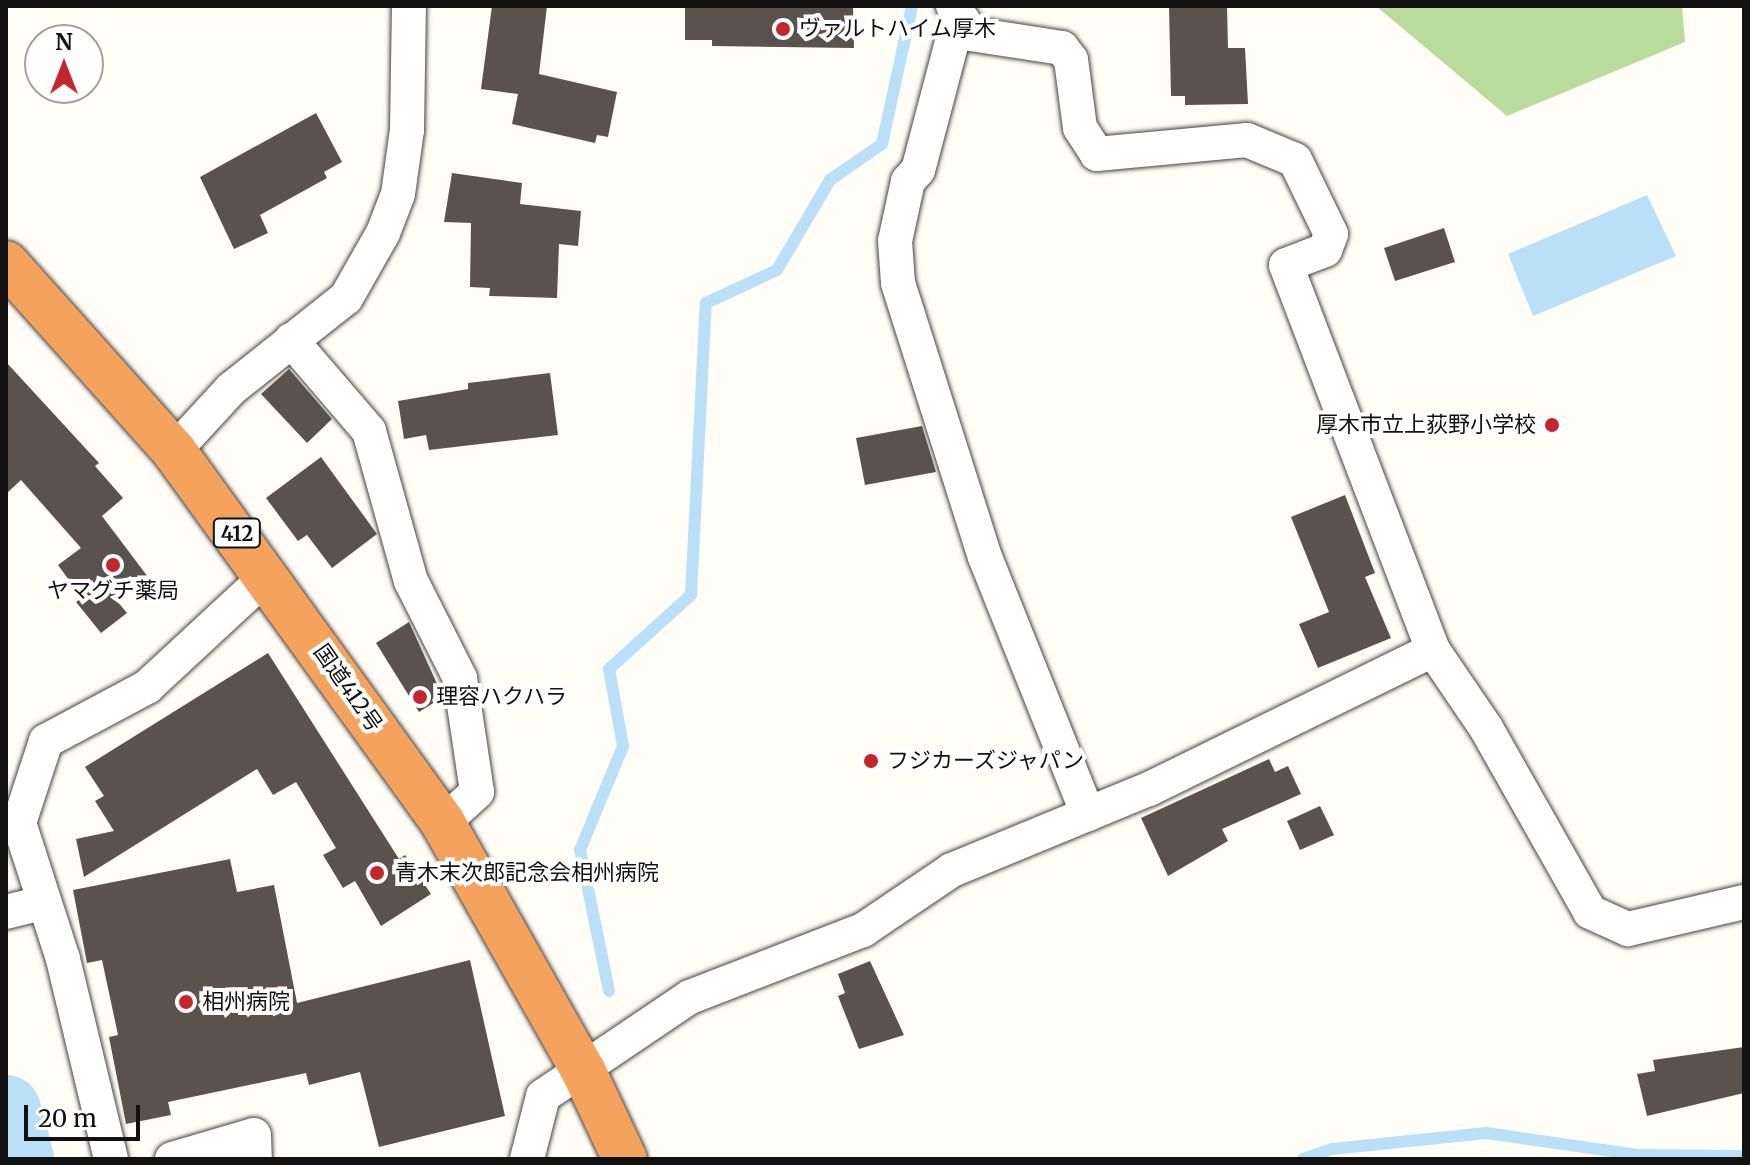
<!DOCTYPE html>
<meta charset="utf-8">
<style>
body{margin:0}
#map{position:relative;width:1750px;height:1165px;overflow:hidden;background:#fffdf5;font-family:Merriweather,"Noto Sans JP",serif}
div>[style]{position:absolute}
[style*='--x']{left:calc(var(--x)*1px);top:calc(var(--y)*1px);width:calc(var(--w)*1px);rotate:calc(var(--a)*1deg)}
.forest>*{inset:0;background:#b9dc9c}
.water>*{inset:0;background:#b9e0f7}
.stream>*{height:12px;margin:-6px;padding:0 6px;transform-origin:6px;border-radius:6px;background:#b9e0f7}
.river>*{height:70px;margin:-35px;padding:0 35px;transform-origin:35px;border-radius:35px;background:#b9e0f7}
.building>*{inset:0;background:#5a524d}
.roads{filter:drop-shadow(0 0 2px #444) drop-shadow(0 0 2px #444)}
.street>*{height:34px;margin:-17px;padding:0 17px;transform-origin:17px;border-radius:17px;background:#fff}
.highway>*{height:44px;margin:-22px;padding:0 22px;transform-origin:22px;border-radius:22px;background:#f5a25d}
.dots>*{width:22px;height:22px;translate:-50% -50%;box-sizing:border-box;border:4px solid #fff;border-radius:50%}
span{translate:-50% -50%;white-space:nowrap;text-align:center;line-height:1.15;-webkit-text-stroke:8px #fff;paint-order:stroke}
.shield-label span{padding:2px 6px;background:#fff;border:2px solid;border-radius:6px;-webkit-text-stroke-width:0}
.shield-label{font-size:20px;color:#111;font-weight:700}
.poi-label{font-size:22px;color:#111}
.left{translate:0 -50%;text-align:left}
.right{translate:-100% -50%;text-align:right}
.street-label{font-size:22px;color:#111}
.frame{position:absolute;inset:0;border:8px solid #111;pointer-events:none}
.north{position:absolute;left:24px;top:24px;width:80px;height:80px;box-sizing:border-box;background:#fff;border:2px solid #a0a0a0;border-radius:50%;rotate:0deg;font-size:22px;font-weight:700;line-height:32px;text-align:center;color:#111}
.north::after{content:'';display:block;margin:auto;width:28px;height:36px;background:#c4262e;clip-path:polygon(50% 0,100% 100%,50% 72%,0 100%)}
.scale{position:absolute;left:24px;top:1105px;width:116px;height:36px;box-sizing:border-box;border:4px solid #111;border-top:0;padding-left:10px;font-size:24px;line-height:28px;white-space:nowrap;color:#111;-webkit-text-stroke:6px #fff;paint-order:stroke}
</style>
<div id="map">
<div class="forest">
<div style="clip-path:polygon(1376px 6px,1682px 6px,1685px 42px,1507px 116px)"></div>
</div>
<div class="water">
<div style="clip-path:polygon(1647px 195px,1676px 256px,1533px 316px,1508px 254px)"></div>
</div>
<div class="stream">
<div style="--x:609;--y:991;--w:144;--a:-101.6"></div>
<div style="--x:580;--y:850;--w:113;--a:-67.5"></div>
<div style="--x:623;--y:746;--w:78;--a:-100.3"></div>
<div style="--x:609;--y:669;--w:110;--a:-42.1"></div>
<div style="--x:691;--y:595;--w:292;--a:-87.1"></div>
<div style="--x:706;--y:303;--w:78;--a:-24.9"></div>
<div style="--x:777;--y:270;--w:104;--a:-59.5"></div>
<div style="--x:830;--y:180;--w:63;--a:-34.7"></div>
<div style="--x:882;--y:144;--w:141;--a:-77.7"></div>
<div style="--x:1303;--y:1159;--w:31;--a:-19"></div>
<div style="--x:1332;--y:1149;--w:155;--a:-5.9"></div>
<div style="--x:1486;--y:1133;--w:155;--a:8.2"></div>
<div style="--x:1639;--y:1155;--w:105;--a:0.5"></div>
</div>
<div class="river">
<div style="--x:6;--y:1110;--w:51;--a:75.1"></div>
</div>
<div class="building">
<div style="clip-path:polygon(492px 6px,547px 6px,539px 74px,617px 92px,608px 137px,597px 135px,595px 143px,512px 124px,518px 94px,481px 89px)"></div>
<div style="clip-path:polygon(685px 6px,853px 6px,854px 48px,712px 46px,712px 40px,685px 40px)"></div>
<div style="clip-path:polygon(1169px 6px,1227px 6px,1228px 48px,1245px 48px,1248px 104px,1185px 105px,1185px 96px,1171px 96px)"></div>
<div style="clip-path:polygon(316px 113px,342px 162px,324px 172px,327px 178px,260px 215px,268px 233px,234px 249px,200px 177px)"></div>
<div style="clip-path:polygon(452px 173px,522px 183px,520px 204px,581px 211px,578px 246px,559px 244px,557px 298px,489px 296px,490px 288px,470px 287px,471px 223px,444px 222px)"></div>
<div style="clip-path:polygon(1444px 228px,1455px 262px,1395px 281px,1384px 248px)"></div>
<div style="clip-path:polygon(6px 362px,99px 463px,95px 466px,123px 498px,102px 516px,148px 577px,117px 601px,127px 613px,101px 633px,76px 602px,82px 598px,58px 565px,81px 548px,21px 480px,6px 494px)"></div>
<div style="clip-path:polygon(289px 369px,332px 419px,307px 443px,261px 394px)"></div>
<div style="clip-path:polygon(550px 373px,558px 435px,429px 450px,426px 435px,404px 439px,398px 401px,468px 389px,468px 383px)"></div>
<div style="clip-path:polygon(922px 426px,936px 472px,865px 485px,856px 438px)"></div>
<div style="clip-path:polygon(321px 457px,377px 534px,332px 568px,307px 535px,298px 541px,266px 498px)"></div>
<div style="clip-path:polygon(1345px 495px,1375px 573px,1365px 577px,1391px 638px,1318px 668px,1299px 624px,1329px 612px,1291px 517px)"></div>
<div style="clip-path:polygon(409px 622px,443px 697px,419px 712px,376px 643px)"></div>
<div style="clip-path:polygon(268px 653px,399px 859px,405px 855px,431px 894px,381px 926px,355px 881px,343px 888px,323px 855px,336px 848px,296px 782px,273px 795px,257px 769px,84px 877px,76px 839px,114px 831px,95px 801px,104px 796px,85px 767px)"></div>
<div style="clip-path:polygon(1269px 759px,1275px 772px,1288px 766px,1301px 794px,1222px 829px,1228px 841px,1168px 876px,1141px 818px)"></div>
<div style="clip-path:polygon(1320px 806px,1334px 835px,1300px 850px,1287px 821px)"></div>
<div style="clip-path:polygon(230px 859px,237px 892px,274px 885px,297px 1003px,470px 960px,505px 1116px,379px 1147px,360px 1072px,309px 1085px,306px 1073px,168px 1102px,171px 1115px,126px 1124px,109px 1037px,118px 1035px,102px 960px,87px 963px,73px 890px)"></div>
<div style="clip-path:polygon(870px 961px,904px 1035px,859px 1049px,838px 996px,845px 993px,838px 974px)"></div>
<div style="clip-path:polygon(1744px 1047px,1744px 1093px,1647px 1116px,1637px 1074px,1655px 1071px,1653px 1060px)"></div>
</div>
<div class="roads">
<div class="street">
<div style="--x:958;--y:19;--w:156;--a:104.8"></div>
<div style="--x:918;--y:170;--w:15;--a:132"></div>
<div style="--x:908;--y:181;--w:61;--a:102.2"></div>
<div style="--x:895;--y:241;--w:42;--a:85.9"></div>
<div style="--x:898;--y:283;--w:287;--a:72.4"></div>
<div style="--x:985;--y:557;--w:277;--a:68.2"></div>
<div style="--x:291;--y:340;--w:120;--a:49.4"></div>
<div style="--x:369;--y:431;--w:156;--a:74.4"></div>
<div style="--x:411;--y:581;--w:109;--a:63.2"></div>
<div style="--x:460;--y:678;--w:115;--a:81.5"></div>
<div style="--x:477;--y:792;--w:46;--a:137.6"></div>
<div style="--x:174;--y:451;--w:84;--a:-47.4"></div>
<div style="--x:231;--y:389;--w:147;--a:-38.4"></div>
<div style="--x:346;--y:298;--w:75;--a:-60.4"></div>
<div style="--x:383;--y:233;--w:42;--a:-69"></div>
<div style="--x:398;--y:194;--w:65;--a:-82"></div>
<div style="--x:407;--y:130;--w:124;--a:-89.1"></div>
<div style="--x:1433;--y:650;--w:94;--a:55.8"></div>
<div style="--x:1486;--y:728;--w:211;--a:60.5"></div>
<div style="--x:1590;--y:912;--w:42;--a:24.1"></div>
<div style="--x:1628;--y:929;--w:119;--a:-13.1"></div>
<div style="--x:6;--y:912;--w:38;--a:-14"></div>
<div style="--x:111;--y:1159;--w:206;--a:-103.5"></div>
<div style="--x:63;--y:959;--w:143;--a:-107.9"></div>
<div style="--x:19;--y:823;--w:86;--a:-71.8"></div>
<div style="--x:46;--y:741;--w:115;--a:-28.1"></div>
<div style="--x:147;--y:687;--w:165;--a:-42.8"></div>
<div style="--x:172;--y:1159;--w:85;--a:-16.3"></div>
<div style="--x:254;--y:1135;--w:24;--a:88"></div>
<div style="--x:527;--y:1159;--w:65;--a:-75.7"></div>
<div style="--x:543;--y:1096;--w:177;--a:-34"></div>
<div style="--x:690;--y:997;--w:186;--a:-21.2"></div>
<div style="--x:863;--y:930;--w:107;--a:-34"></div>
<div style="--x:952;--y:870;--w:213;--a:-22.4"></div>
<div style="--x:1149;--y:789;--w:316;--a:-26.1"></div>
<div style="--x:1433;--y:650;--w:412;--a:-110.9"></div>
<div style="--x:1286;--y:265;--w:42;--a:-21"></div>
<div style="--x:1325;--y:250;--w:17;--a:-69"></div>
<div style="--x:1331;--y:234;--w:82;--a:-115.9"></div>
<div style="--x:1295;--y:160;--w:52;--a:-157.4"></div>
<div style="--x:1247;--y:140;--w:151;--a:174.7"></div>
<div style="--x:1097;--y:154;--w:31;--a:-123"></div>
<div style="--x:1080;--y:128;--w:69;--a:-97.5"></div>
<div style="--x:1071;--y:60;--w:15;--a:-127"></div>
<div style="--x:1062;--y:48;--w:91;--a:-171.2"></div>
<div style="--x:972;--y:34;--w:34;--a:-124"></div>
</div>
<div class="highway">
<div style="--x:6;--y:263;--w:252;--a:48.2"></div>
<div style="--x:174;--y:451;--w:459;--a:54.1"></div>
<div style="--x:443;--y:823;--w:286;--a:60.5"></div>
<div style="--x:584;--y:1072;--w:96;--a:64.8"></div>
</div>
</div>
<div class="dots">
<div style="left:783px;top:29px;background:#c4262e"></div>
<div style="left:1552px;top:425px;background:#c4262e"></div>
<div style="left:113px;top:565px;background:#c4262e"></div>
<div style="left:420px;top:697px;background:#c4262e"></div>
<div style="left:871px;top:761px;background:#c4262e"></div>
<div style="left:377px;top:873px;background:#c4262e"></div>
<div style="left:186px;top:1002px;background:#c4262e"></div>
</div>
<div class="shield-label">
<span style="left:237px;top:533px">412</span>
</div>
<div class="poi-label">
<span class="left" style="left:799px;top:29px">ヴァルトハイム厚木</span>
<span class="right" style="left:1536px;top:425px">厚木市立上荻野小学校</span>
<span style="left:113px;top:591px">ヤマグチ薬局</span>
<span class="left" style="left:436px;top:697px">理容ハクハラ</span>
<span class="left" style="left:887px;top:761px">フジカーズジャパン</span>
<span class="left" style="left:395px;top:873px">青木末次郎記念会相州病院</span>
<span class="left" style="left:202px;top:1002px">相州病院</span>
</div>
<div class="street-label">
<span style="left:348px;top:688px;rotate:55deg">国道412号</span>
</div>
<div class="frame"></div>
<div class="north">N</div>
<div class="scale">20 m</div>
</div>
